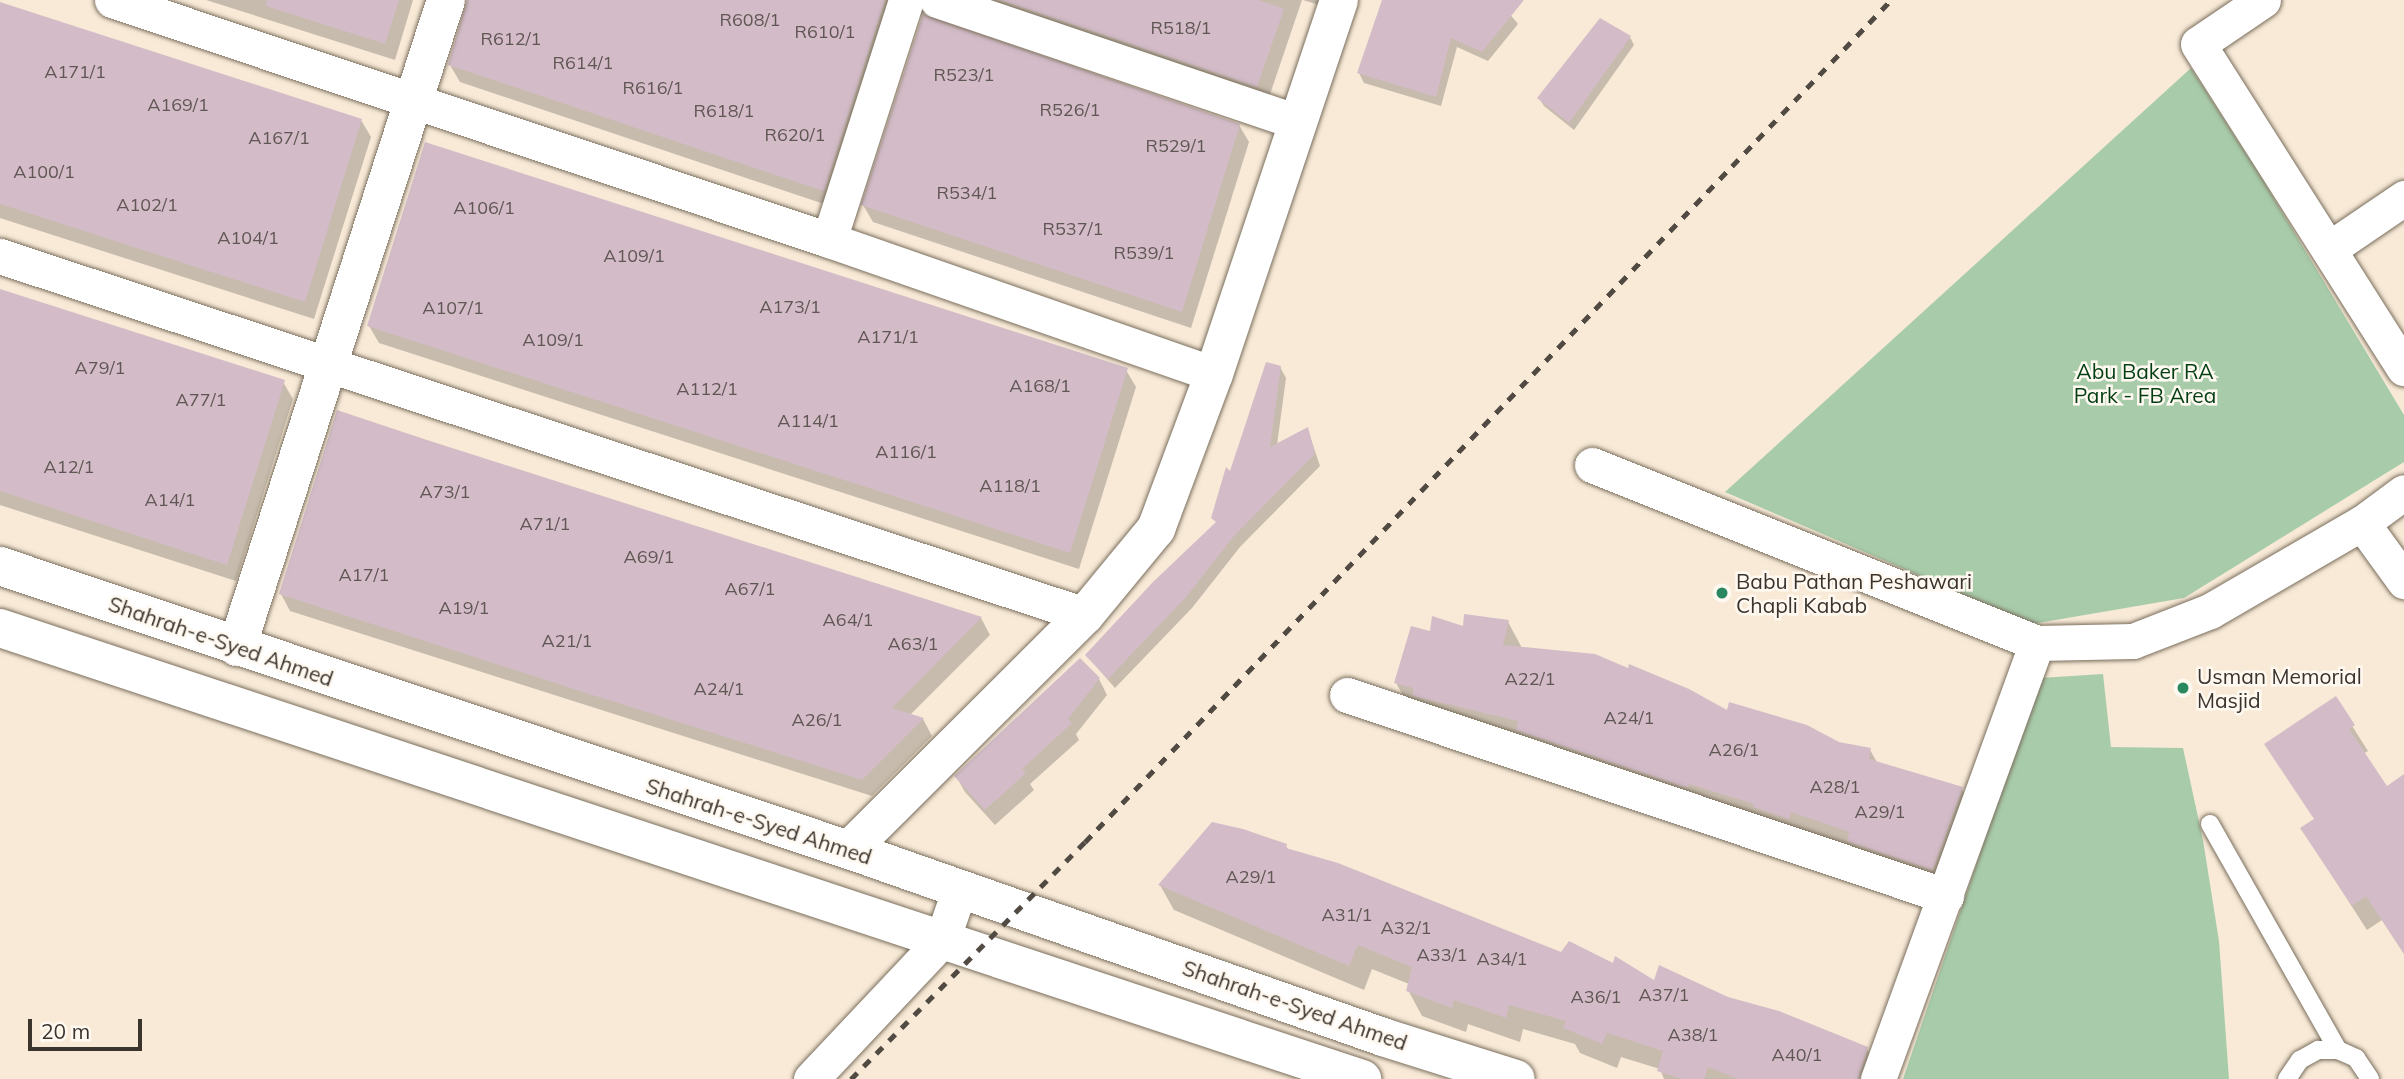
<!DOCTYPE html>
<style>
body{margin:0}
#map{position:relative;width:2404px;height:1079px;overflow:hidden;background:#f8ead7;font-family:Mulish,sans-serif}
div>[style]{position:absolute}
[style*='--x']{left:calc(var(--x)*1px);top:calc(var(--y)*1px);width:calc(var(--w)*1px);rotate:calc(var(--a)*1deg)}
.green>*{inset:0;background:#a8ccaa}
.shadow>*{inset:0;background:#0003}
.building>*{inset:0;background:#d3bcc8}
.roads{filter:drop-shadow(0 0 2px #7a6e5d) drop-shadow(0 0 2px #7a6e5d)}
.lane>*{height:18px;margin:-9px;padding:0 9px;transform-origin:9px;border-radius:9px;background:#fff}
.street>*{height:35px;margin:-17.5px;padding:0 17.5px;transform-origin:17.5px;border-radius:17.5px;background:#fff}
.secondary>*{height:38px;margin:-19px;padding:0 19px;transform-origin:19px;border-radius:19px;background:#fff}
.rail>*{height:5px;margin-top:-2.5px;transform-origin:0;background:repeating-linear-gradient(90deg,#514a42 0 9px,transparent 0 18px)}
.dots>*{width:19px;height:19px;translate:-50% -50%;box-sizing:border-box;border:4px solid #fff9f1;border-radius:50%}
span{translate:-50% -50%;white-space:nowrap;text-align:center;line-height:1.15;-webkit-text-stroke:5px #fff9f1;paint-order:stroke}
.number-label{font-size:18px;color:#605654}
.number-label span{-webkit-text-stroke-width:0}
.park-label{font-size:21px;color:#023e12}
.poi-label{font-size:21px;color:#3a342d}
.left{translate:0 -50%;text-align:left}
.street-label{font-size:21px;color:#3a342d}
.scale{position:absolute;left:28px;top:1019px;width:114px;height:32px;box-sizing:border-box;border:4px solid #3a342d;border-top:0;padding-left:9px;font-size:21px;line-height:24px;white-space:nowrap;color:#3a342d;-webkit-text-stroke:5px #fff9f1;paint-order:stroke}
</style>
<div id="map">
<div class="green">
<div style="clip-path:polygon(2191px 68px,2264px 182px,2404px 415px,2404px 462px,2184px 598px,2032px 624px,1725px 492px)"></div>
<div style="clip-path:polygon(2103px 674px,2111px 747px,2183px 748px,2203px 840px,2219px 941px,2229px 1079px,1903px 1079px,2040px 678px)"></div>
</div>
<div class="shadow">
<div style="clip-path:polygon(206px 0,413px 0,395px 60px)"></div>
<div style="clip-path:polygon(470px 0,906px 0,833px 207px,460px 82px,450px 65px)"></div>
<div style="clip-path:polygon(962px 0,1302px 0,1267px 103px)"></div>
<div style="clip-path:polygon(1303px 0,1332px 0,1329px 8px)"></div>
<div style="clip-path:polygon(1383px 0,1498px 0,1518px 24px,1488px 61px,1457px 47px,1441px 106px,1364px 83px,1359px 73px)"></div>
<div style="clip-path:polygon(0 4px,361px 120px,371px 137px,314px 319px,0 218px)"></div>
<div style="clip-path:polygon(1630px 37px,1634px 45px,1574px 130px,1544px 106px,1539px 98px)"></div>
<div style="clip-path:polygon(1239px 125px,1249px 142px,1191px 328px,873px 222px,863px 205px)"></div>
<div style="clip-path:polygon(0 291px,283px 382px,293px 399px,236px 581px,0 505px)"></div>
<div style="clip-path:polygon(369px 326px,1126px 370px,1136px 387px,1079px 569px,379px 343px)"></div>
<div style="clip-path:polygon(1280px 367px,1286px 378px,1277px 445px,1308px 430px,1320px 466px,1240px 547px,1192px 608px,1115px 688px,1087px 656px,1217px 523px,1213px 518px)"></div>
<div style="clip-path:polygon(338px 412px,981px 618px,990px 635px,910px 715px,923px 719px,932px 736px,872px 796px,290px 611px,281px 594px)"></div>
<div style="clip-path:polygon(1508px 622px,1522px 648px,1728px 712px,1839px 744px,1870px 750px,1878px 764px,1962px 789px,1976px 814px,1947px 894px,1410px 708px,1396px 683px,1431px 633px)"></div>
<div style="clip-path:polygon(1099px 679px,1107px 695px,1076px 734px,1079px 740px,1030px 784px,1034px 790px,995px 825px,965px 792px,956px 776px)"></div>
<div style="clip-path:polygon(2335px 699px,2368px 751px,2363px 754px,2386px 788px,2404px 776px,2404px 954px,2382px 920px,2367px 930px,2302px 829px,2315px 820px)"></div>
<div style="clip-path:polygon(1286px 846px,1289px 851px,1562px 954px,1655px 983px,1727px 999px,1867px 1049px,1881px 1074px,1880px 1079px,1664px 1079px,1660px 1069px,1621px 1057px,1617px 1068px,1580px 1053px,1575px 1044px,1523px 1029px,1520px 1042px,1468px 1024px,1466px 1032px,1422px 1016px,1408px 990px,1409px 984px,1372px 969px,1364px 990px,1174px 910px,1160px 885px)"></div>
</div>
<div class="building">
<div style="clip-path:polygon(267px 0,399px 0,385px 44px,266px 6px)"></div>
<div style="clip-path:polygon(467px 0,885px 0,824px 191px,448px 65px)"></div>
<div style="clip-path:polygon(1000px 0,1259px 0,1284px 9px,1257px 87px)"></div>
<div style="clip-path:polygon(1382px 0,1524px 0,1482px 52px,1451px 38px,1436px 97px,1357px 73px)"></div>
<div style="clip-path:polygon(0 2px,362px 119px,305px 302px,0 204px)"></div>
<div style="clip-path:polygon(923px 14px,1240px 124px,1182px 312px,861px 205px)"></div>
<div style="clip-path:polygon(1600px 18px,1631px 36px,1569px 123px,1537px 98px)"></div>
<div style="clip-path:polygon(425px 142px,1128px 368px,1070px 553px,367px 326px)"></div>
<div style="clip-path:polygon(0 289px,285px 380px,227px 565px,0 491px)"></div>
<div style="clip-path:polygon(1266px 362px,1281px 366px,1270px 447px,1308px 427px,1315px 454px,1234px 536px,1186px 597px,1108px 679px,1085px 655px,1153px 582px,1216px 522px,1211px 518px,1226px 467px,1230px 471px)"></div>
<div style="clip-path:polygon(337px 410px,430px 441px,982px 617px,892px 708px,924px 718px,862px 780px,583px 692px,279px 594px)"></div>
<div style="clip-path:polygon(1464px 614px,1509px 620px,1503px 645px,1595px 654px,1628px 668px,1629px 664px,1689px 689px,1727px 710px,1729px 702px,1807px 725px,1839px 742px,1871px 748px,1869px 759px,1963px 787px,1933px 870px,1847px 841px,1849px 832px,1791px 812px,1789px 819px,1753px 807px,1754px 804px,1689px 784px,1688px 788px,1681px 786px,1516px 730px,1518px 721px,1413px 696px,1413px 688px,1394px 683px,1411px 626px,1430px 631px,1432px 616px,1463px 626px)"></div>
<div style="clip-path:polygon(1080px 658px,1100px 678px,1068px 719px,1072px 723px,1022px 769px,1026px 773px,985px 810px,954px 776px)"></div>
<div style="clip-path:polygon(2336px 696px,2355px 725px,2349px 729px,2387px 786px,2404px 774px,2404px 954px,2366px 896px,2352px 906px,2300px 828px,2314px 819px,2264px 744px)"></div>
<div style="clip-path:polygon(1212px 822px,1243px 829px,1287px 844px,1286px 848px,1338px 863px,1561px 952px,1569px 941px,1613px 963px,1615px 956px,1654px 980px,1659px 965px,1728px 997px,1779px 1011px,1868px 1047px,1858px 1079px,1738px 1079px,1708px 1067px,1704px 1079px,1682px 1079px,1657px 1071px,1663px 1051px,1607px 1033px,1602px 1044px,1563px 1028px,1566px 1021px,1509px 1005px,1506px 1018px,1454px 1000px,1452px 1008px,1406px 991px,1412px 967px,1358px 945px,1349px 966px,1158px 885px)"></div>
</div>
<div class="roads">
<div class="lane">
<div style="--x:2210;--y:824;--w:260;--a:60.5"></div>
<div style="--x:2287;--y:1079;--w:23;--a:-56"></div>
<div style="--x:2300;--y:1060;--w:21;--a:-29"></div>
<div style="--x:2318;--y:1050;--w:20;--a:0"></div>
<div style="--x:2338;--y:1050;--w:20;--a:24"></div>
<div style="--x:2356;--y:1058;--w:25;--a:56"></div>
</div>
<div class="street">
<div style="--x:112;--y:0;--w:756;--a:18.51"></div>
<div style="--x:829;--y:240;--w:408;--a:19.2"></div>
<div style="--x:937;--y:0;--w:381;--a:18.7"></div>
<div style="--x:2263;--y:0;--w:78;--a:145.9"></div>
<div style="--x:2198;--y:44;--w:384;--a:57.6"></div>
<div style="--x:829;--y:240;--w:252;--a:-72.2"></div>
<div style="--x:2329;--y:249;--w:91;--a:-34.2"></div>
<div style="--x:0;--y:256;--w:1143;--a:18.31"></div>
<div style="--x:1592;--y:465;--w:479;--a:21.8"></div>
<div style="--x:2037;--y:643;--w:96;--a:-1.2"></div>
<div style="--x:2133;--y:641;--w:83;--a:-21.3"></div>
<div style="--x:2210;--y:611;--w:176;--a:-30.1"></div>
<div style="--x:2362;--y:523;--w:52;--a:-36.4"></div>
<div style="--x:2362;--y:523;--w:72;--a:54.1"></div>
<div style="--x:1347;--y:695;--w:632;--a:18.55"></div>
<div style="--x:811;--y:1079;--w:191;--a:-46.7"></div>
<div style="--x:942;--y:940;--w:55;--a:-70.9"></div>
<div style="--x:1878;--y:1079;--w:464;--a:-70"></div>
</div>
<div class="secondary">
<div style="--x:0;--y:566;--w:895;--a:18.5"></div>
<div style="--x:849;--y:850;--w:566;--a:19.3"></div>
<div style="--x:1383;--y:1037;--w:139;--a:17.5"></div>
<div style="--x:0;--y:628;--w:1435;--a:18.32"></div>
<div style="--x:237;--y:647;--w:680;--a:-72.1"></div>
<div style="--x:849;--y:850;--w:333;--a:-44.9"></div>
<div style="--x:1085;--y:615;--w:112;--a:-50.5"></div>
<div style="--x:1156;--y:529;--w:165;--a:-69.5"></div>
<div style="--x:1214;--y:374;--w:394;--a:-71.5"></div>
</div>
</div>
<div class="rail">
<div style="--x:851;--y:1079;--w:333;--a:-45.4"></div>
<div style="--x:1085;--y:842;--w:1166;--a:-46.25"></div>
</div>
<div class="dots">
<div style="left:1722px;top:593px;background:#298860"></div>
<div style="left:2183px;top:688px;background:#298860"></div>
</div>
<div class="number-label">
<span style="left:750px;top:20px">R608/1</span>
<span style="left:1181px;top:28px">R518/1</span>
<span style="left:825px;top:32px">R610/1</span>
<span style="left:511px;top:39px">R612/1</span>
<span style="left:583px;top:63px">R614/1</span>
<span style="left:75px;top:72px">A171/1</span>
<span style="left:964px;top:75px">R523/1</span>
<span style="left:653px;top:88px">R616/1</span>
<span style="left:178px;top:105px">A169/1</span>
<span style="left:1070px;top:110px">R526/1</span>
<span style="left:724px;top:111px">R618/1</span>
<span style="left:795px;top:135px">R620/1</span>
<span style="left:279px;top:138px">A167/1</span>
<span style="left:1176px;top:146px">R529/1</span>
<span style="left:44px;top:172px">A100/1</span>
<span style="left:967px;top:193px">R534/1</span>
<span style="left:147px;top:205px">A102/1</span>
<span style="left:484px;top:208px">A106/1</span>
<span style="left:1073px;top:229px">R537/1</span>
<span style="left:248px;top:238px">A104/1</span>
<span style="left:1144px;top:253px">R539/1</span>
<span style="left:634px;top:256px">A109/1</span>
<span style="left:790px;top:307px">A173/1</span>
<span style="left:453px;top:308px">A107/1</span>
<span style="left:888px;top:337px">A171/1</span>
<span style="left:553px;top:340px">A109/1</span>
<span style="left:100px;top:368px">A79/1</span>
<span style="left:1040px;top:386px">A168/1</span>
<span style="left:707px;top:389px">A112/1</span>
<span style="left:201px;top:400px">A77/1</span>
<span style="left:808px;top:421px">A114/1</span>
<span style="left:906px;top:452px">A116/1</span>
<span style="left:69px;top:467px">A12/1</span>
<span style="left:1010px;top:486px">A118/1</span>
<span style="left:445px;top:492px">A73/1</span>
<span style="left:170px;top:500px">A14/1</span>
<span style="left:545px;top:524px">A71/1</span>
<span style="left:649px;top:557px">A69/1</span>
<span style="left:364px;top:575px">A17/1</span>
<span style="left:750px;top:589px">A67/1</span>
<span style="left:464px;top:608px">A19/1</span>
<span style="left:848px;top:620px">A64/1</span>
<span style="left:567px;top:641px">A21/1</span>
<span style="left:913px;top:644px">A63/1</span>
<span style="left:1530px;top:679px">A22/1</span>
<span style="left:719px;top:689px">A24/1</span>
<span style="left:1629px;top:718px">A24/1</span>
<span style="left:817px;top:720px">A26/1</span>
<span style="left:1734px;top:750px">A26/1</span>
<span style="left:1835px;top:787px">A28/1</span>
<span style="left:1880px;top:812px">A29/1</span>
<span style="left:1251px;top:877px">A29/1</span>
<span style="left:1347px;top:915px">A31/1</span>
<span style="left:1406px;top:928px">A32/1</span>
<span style="left:1442px;top:955px">A33/1</span>
<span style="left:1502px;top:959px">A34/1</span>
<span style="left:1664px;top:995px">A37/1</span>
<span style="left:1596px;top:997px">A36/1</span>
<span style="left:1693px;top:1035px">A38/1</span>
<span style="left:1797px;top:1055px">A40/1</span>
</div>
<div class="park-label">
<span style="left:2145px;top:383px">Abu Baker RA<br>Park - FB Area</span>
</div>
<div class="poi-label">
<span class="left" style="left:1736px;top:593px">Babu Pathan Peshawari<br>Chapli Kabab</span>
<span class="left" style="left:2197px;top:688px">Usman Memorial<br>Masjid</span>
</div>
<div class="street-label">
<span style="left:221px;top:641px;rotate:19deg">Shahrah-e-Syed Ahmed</span>
<span style="left:759px;top:821px;rotate:18deg">Shahrah-e-Syed Ahmed</span>
<span style="left:1295px;top:1005px;rotate:19deg">Shahrah-e-Syed Ahmed</span>
</div>
<div class="scale">20 m</div>
</div>
